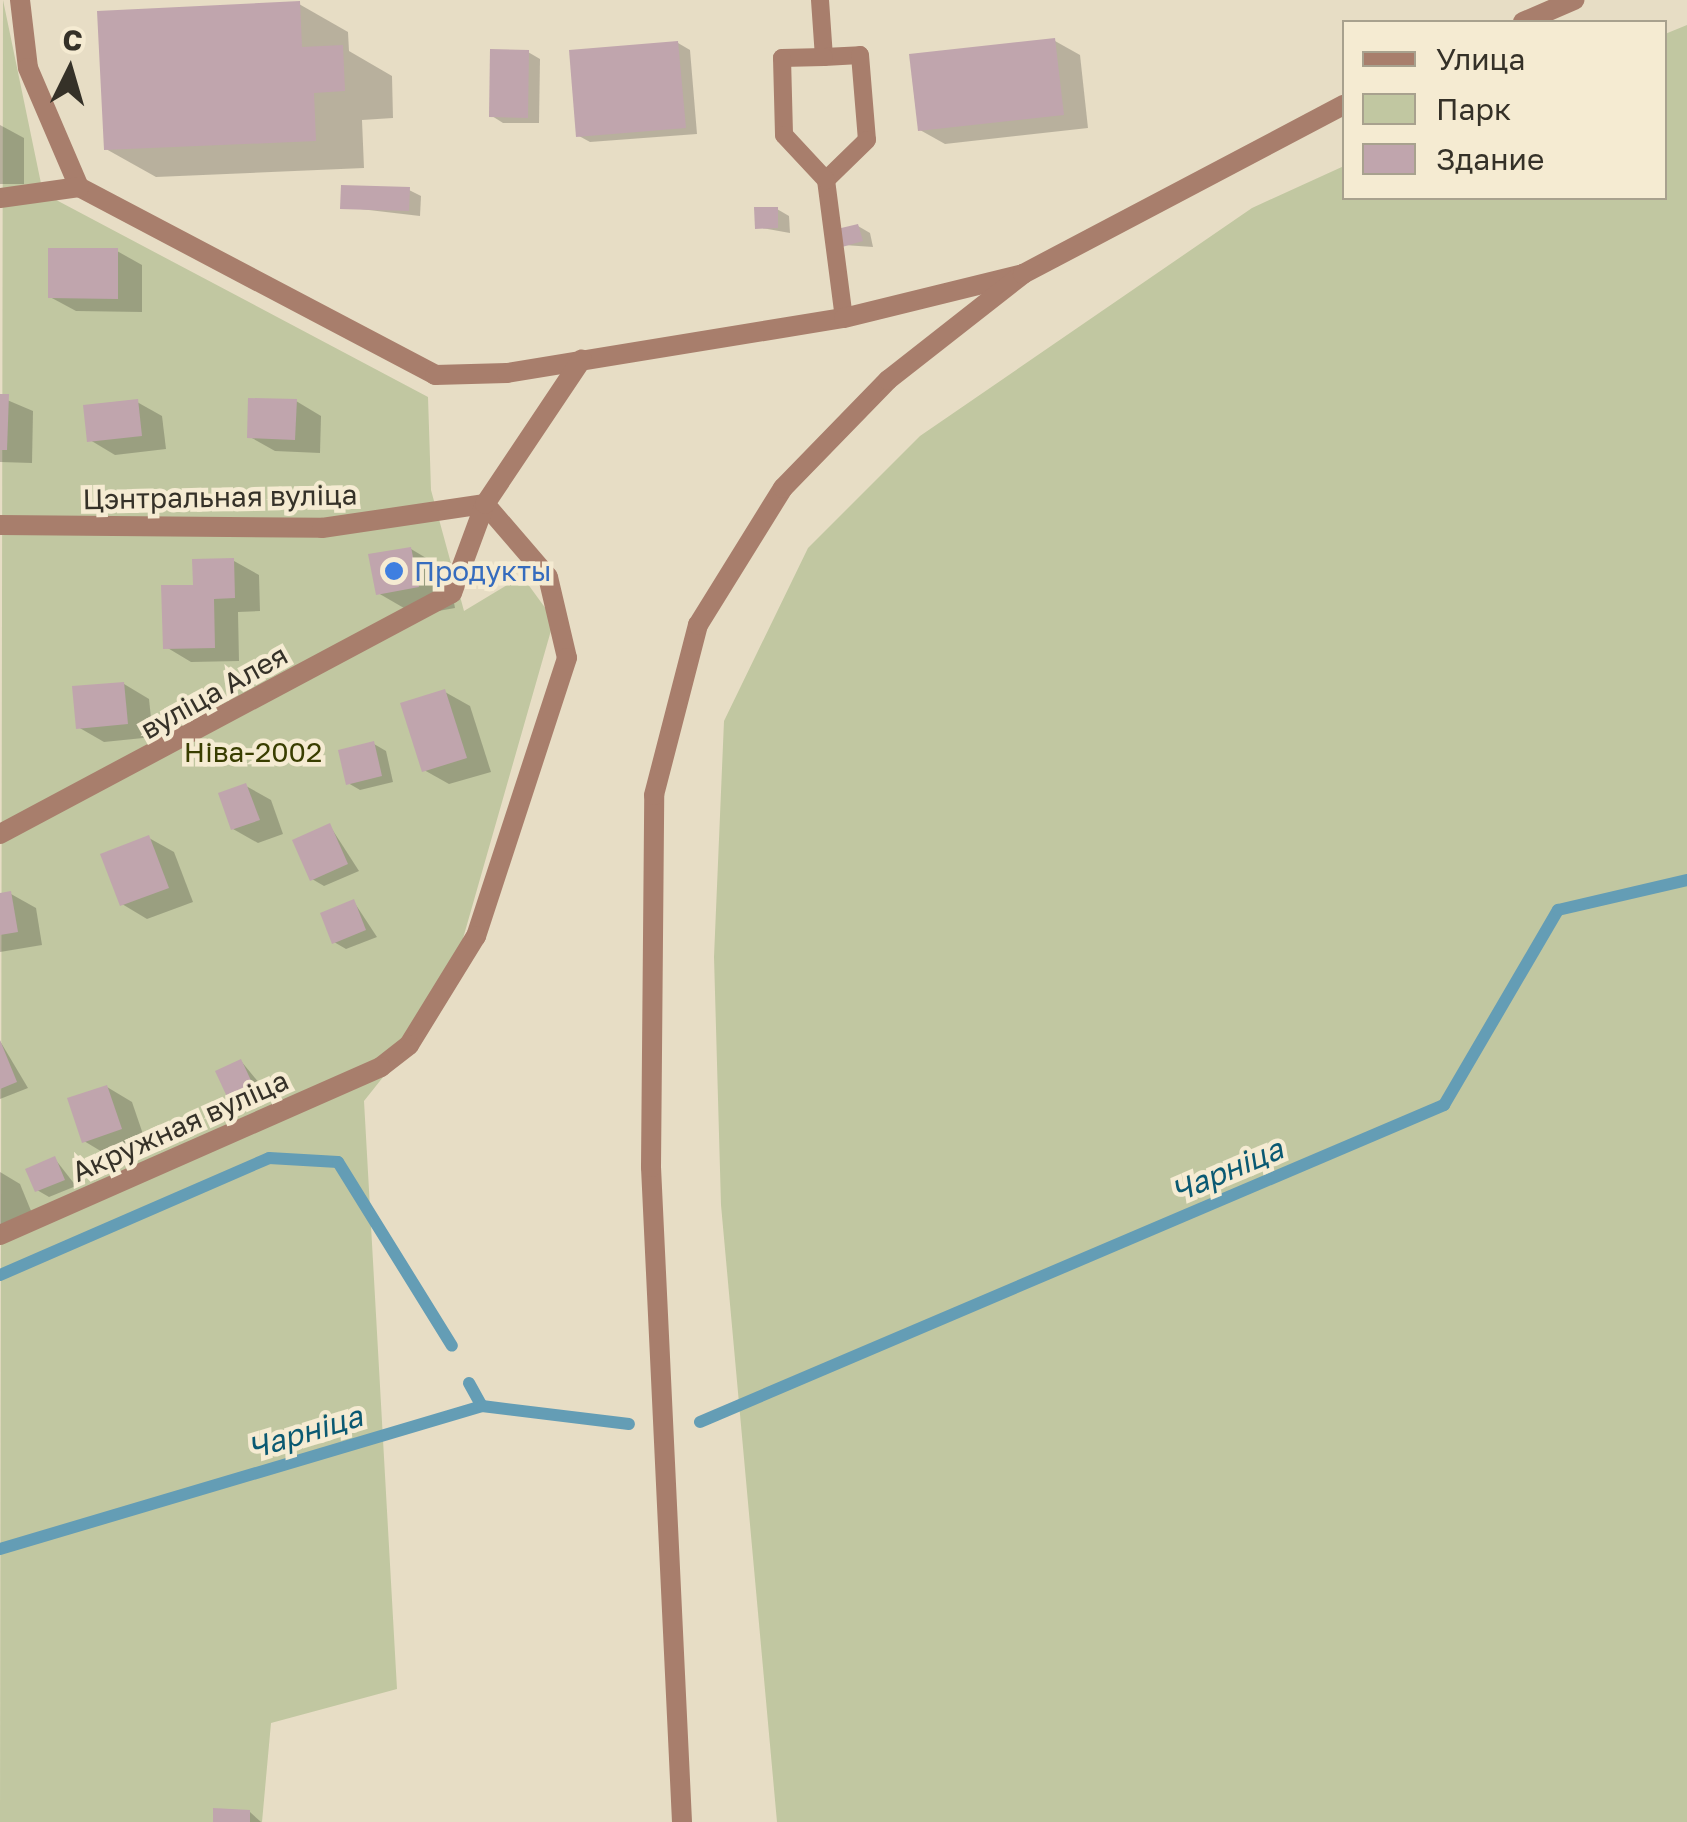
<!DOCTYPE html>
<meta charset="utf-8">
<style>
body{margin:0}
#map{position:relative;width:1687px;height:1822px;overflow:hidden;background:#e7ddc5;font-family:"Golos Text",sans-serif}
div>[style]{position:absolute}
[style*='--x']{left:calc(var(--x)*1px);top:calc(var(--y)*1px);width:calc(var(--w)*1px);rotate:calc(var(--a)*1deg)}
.green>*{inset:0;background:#c1c7a1}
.shadow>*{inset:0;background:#0003}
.stream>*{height:12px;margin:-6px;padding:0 6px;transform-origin:6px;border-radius:6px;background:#649db5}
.building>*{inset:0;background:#c0a5ad}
.service>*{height:18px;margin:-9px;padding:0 9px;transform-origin:9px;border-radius:9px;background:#a87e6c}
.minor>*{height:20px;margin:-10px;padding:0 10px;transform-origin:10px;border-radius:10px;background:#a87e6c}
.tertiary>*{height:20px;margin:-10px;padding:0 10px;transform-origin:10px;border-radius:10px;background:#a87e6c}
.dots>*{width:28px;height:28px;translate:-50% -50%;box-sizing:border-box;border:5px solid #f5ebd2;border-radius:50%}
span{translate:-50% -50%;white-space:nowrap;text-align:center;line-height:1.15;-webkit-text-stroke:9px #f5ebd2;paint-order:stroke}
.street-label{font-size:28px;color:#353128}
.shop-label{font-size:28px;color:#366cbe}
.left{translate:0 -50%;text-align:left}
.park-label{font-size:28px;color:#393e00}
.water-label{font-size:30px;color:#0a5972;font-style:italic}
.legend{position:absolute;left:1342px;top:20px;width:325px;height:180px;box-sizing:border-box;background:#f5ebd2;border:2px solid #a8a18e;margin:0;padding:12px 18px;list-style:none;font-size:30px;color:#353128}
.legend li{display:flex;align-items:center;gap:20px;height:50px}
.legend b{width:50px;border:2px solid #a8a18e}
.north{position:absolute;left:20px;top:20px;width:100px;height:100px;-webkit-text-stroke:8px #f5ebd2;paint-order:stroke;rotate:5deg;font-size:28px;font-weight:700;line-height:40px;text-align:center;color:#353128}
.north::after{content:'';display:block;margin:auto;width:35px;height:45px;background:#353128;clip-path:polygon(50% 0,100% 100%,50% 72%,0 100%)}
</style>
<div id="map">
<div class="green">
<div style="clip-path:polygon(3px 0,43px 193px,428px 397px,431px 490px,464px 611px,522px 576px,554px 620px,446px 998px,364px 1101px,397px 1689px,271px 1723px,262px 1822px,0 1822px)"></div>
<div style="clip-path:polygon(1687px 25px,1687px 1822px,777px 1822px,721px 1205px,714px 957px,724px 721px,808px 548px,920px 436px,1252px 208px,1344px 166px,1344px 198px,1664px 198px,1665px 34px)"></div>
</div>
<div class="shadow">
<div style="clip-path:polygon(299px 4px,348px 32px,349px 51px,392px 76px,393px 118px,362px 120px,364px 168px,156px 177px,106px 149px)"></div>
<div style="clip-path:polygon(1055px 41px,1080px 55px,1088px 128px,945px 144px,920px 130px)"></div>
<div style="clip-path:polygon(678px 43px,690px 50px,697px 134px,590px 142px,579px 136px)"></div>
<div style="clip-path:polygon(528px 52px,540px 59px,539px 123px,503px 123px,492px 116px)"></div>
<div style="clip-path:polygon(0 125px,24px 138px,24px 184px,0 184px)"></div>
<div style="clip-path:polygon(409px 190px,421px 196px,420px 216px,343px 207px)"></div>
<div style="clip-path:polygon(777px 209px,789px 216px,790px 233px,757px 227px)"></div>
<div style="clip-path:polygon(858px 226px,870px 233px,873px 247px,844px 245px)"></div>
<div style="clip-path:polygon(117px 251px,142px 265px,142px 312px,76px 311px,50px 297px)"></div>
<div style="clip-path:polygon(0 397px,33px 411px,32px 463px,0 462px)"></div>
<div style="clip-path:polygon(296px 401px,321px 416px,320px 453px,275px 451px,250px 437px)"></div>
<div style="clip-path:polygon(137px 402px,162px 416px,166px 449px,115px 455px,90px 440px)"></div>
<div style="clip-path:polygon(411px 549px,448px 571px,455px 608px,416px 615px,378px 593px)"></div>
<div style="clip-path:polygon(234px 561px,259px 575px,260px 611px,238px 612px,239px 661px,191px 662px,166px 647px,195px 587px)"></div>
<div style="clip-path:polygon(124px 684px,149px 699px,153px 737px,104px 742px,78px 727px)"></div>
<div style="clip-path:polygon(445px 692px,470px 706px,491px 772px,449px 784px,424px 770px)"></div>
<div style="clip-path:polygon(374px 744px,386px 751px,393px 782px,360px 790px,348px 783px)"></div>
<div style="clip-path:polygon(246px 786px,271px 800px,283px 834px,258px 843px,233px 829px)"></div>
<div style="clip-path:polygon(330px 826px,359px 871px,324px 886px,312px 879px)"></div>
<div style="clip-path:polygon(149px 838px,174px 852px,193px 902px,147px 919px,122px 904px)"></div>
<div style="clip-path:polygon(11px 894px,36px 908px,42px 945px,0 952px,0 896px)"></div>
<div style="clip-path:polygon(354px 902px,377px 937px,346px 949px,334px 942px)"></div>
<div style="clip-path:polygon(0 1041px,28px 1088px,0 1099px)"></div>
<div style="clip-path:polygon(241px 1061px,260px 1084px,235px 1101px,262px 1088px,266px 1096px,243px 1106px,231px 1099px)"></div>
<div style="clip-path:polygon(107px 1087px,132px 1102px,146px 1143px,109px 1156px,84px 1141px)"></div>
<div style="clip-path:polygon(55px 1159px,76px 1186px,49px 1197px,37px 1190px)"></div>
<div style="clip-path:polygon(0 1172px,20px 1184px,36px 1223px,0 1239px)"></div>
<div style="clip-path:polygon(250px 1812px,261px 1822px,215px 1822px)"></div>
</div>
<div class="stream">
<div style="--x:0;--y:1275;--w:293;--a:-23.5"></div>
<div style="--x:269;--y:1158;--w:69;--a:3.3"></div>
<div style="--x:338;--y:1162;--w:216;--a:58.2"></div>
<div style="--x:469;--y:1383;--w:26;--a:61"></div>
<div style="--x:700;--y:1422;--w:809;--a:-23.08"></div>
<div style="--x:1444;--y:1105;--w:226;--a:-59.7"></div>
<div style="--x:1558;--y:910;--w:132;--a:-13.1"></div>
<div style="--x:0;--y:1549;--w:503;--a:-16.52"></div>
<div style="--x:482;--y:1406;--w:148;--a:7"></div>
</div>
<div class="building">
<div style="clip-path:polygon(300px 1px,302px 47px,343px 45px,345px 91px,314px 93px,316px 141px,104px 150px,97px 11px)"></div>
<div style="clip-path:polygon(1055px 38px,1064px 115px,918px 131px,909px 54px)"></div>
<div style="clip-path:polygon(678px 41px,686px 128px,576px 137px,569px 50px)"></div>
<div style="clip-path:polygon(490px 49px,529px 50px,528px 118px,489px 117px)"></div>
<div style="clip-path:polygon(341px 185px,410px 187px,409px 211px,340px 209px)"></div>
<div style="clip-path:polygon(754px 207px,778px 207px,778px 228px,755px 229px)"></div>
<div style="clip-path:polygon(858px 224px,863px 241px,842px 247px,837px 229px)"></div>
<div style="clip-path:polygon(48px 248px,118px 248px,118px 299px,48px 298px)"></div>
<div style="clip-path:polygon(0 394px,9px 394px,7px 450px,0 450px)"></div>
<div style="clip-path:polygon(248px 398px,297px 399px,295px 440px,247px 438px)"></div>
<div style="clip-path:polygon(138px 399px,142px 436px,87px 442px,83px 405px)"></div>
<div style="clip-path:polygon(411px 547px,419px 587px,376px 595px,368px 554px)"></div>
<div style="clip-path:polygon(234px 558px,235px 598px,214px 599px,215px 648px,163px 649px,161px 585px,193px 585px,192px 559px)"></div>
<div style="clip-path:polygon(124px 682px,128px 724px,76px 729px,72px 686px)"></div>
<div style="clip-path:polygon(445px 689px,467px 758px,422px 772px,400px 703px)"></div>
<div style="clip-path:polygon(374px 741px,382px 776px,346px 785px,338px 750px)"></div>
<div style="clip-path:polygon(246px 783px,260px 820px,231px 830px,218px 793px)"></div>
<div style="clip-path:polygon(330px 823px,348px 864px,310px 881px,292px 840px)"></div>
<div style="clip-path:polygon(149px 835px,169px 888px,120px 906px,100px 854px)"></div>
<div style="clip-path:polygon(11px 891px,18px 932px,0 935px,0 893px)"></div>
<div style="clip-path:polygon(354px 899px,366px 930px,332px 944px,320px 913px)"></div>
<div style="clip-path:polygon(0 1040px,17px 1082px,0 1089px)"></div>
<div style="clip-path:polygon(241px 1059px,255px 1089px,229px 1101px,215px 1071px)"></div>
<div style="clip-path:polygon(107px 1085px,122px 1129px,82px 1143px,67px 1098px)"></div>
<div style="clip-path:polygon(55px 1156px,65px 1180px,35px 1192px,25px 1169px)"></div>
<div style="clip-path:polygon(213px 1808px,250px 1810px,250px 1822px,213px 1822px)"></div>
</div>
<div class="service">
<div style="--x:820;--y:0;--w:57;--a:86"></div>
<div style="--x:824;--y:57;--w:36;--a:-3"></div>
<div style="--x:860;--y:55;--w:85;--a:85.3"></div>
<div style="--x:867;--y:140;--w:57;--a:135.7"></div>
<div style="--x:826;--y:180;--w:139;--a:82.6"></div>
<div style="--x:824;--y:57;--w:42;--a:178.6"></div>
<div style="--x:782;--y:58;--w:77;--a:88.5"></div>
<div style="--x:784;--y:135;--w:62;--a:47"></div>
</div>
<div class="minor">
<div style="--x:20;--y:0;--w:68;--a:83.3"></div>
<div style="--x:28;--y:68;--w:129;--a:66.8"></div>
<div style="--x:79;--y:187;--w:403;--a:27.8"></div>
<div style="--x:435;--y:375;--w:72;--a:-1.6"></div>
<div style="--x:507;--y:373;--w:341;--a:-9.3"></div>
<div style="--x:844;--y:318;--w:184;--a:-13.8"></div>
<div style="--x:0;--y:198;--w:80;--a:-7.9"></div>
<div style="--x:0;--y:525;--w:322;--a:0.5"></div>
<div style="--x:322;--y:528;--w:165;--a:-8.4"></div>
<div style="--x:485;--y:504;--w:96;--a:49.2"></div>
<div style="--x:548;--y:577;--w:83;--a:76.8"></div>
<div style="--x:567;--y:658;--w:293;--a:108.1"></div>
<div style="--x:476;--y:936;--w:128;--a:121.6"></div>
<div style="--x:409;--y:1045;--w:36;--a:142"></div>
<div style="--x:381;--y:1067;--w:416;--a:156.2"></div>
<div style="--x:0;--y:834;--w:512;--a:-28.07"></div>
<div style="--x:452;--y:593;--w:95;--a:-69.7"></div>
<div style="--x:485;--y:504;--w:174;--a:-56.2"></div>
</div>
<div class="tertiary">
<div style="--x:1523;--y:22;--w:56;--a:-23.3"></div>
<div style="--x:682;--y:1822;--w:656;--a:-92.71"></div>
<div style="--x:651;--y:1167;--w:372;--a:-89.5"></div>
<div style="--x:654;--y:795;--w:176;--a:-75.5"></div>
<div style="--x:698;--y:625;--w:161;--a:-58.2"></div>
<div style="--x:783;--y:488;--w:151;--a:-45.8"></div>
<div style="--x:888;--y:380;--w:172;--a:-38.1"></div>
<div style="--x:1023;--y:274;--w:363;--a:-27.8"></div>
</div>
<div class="dots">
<div style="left:394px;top:571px;background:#3f7fe0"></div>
</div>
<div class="street-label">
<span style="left:220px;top:497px;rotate:-1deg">Цэнтральная вуліца</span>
<span style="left:214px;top:692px;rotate:-29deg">вуліца Алея</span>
<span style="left:180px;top:1126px;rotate:-24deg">Акружная вуліца</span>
</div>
<div class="shop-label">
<span class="left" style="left:414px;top:571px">Продукты</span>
</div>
<div class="park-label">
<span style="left:253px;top:752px">Ніва-2002</span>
</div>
<div class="water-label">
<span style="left:1227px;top:1170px;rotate:-23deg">Чарніца</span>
<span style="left:305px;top:1432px;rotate:-17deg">Чарніца</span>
</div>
<ul class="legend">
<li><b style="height:12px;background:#a87e6c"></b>Улица</li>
<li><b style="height:28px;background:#c1c7a1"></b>Парк</li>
<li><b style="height:28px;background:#c0a5ad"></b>Здание</li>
</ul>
<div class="north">С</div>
</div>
